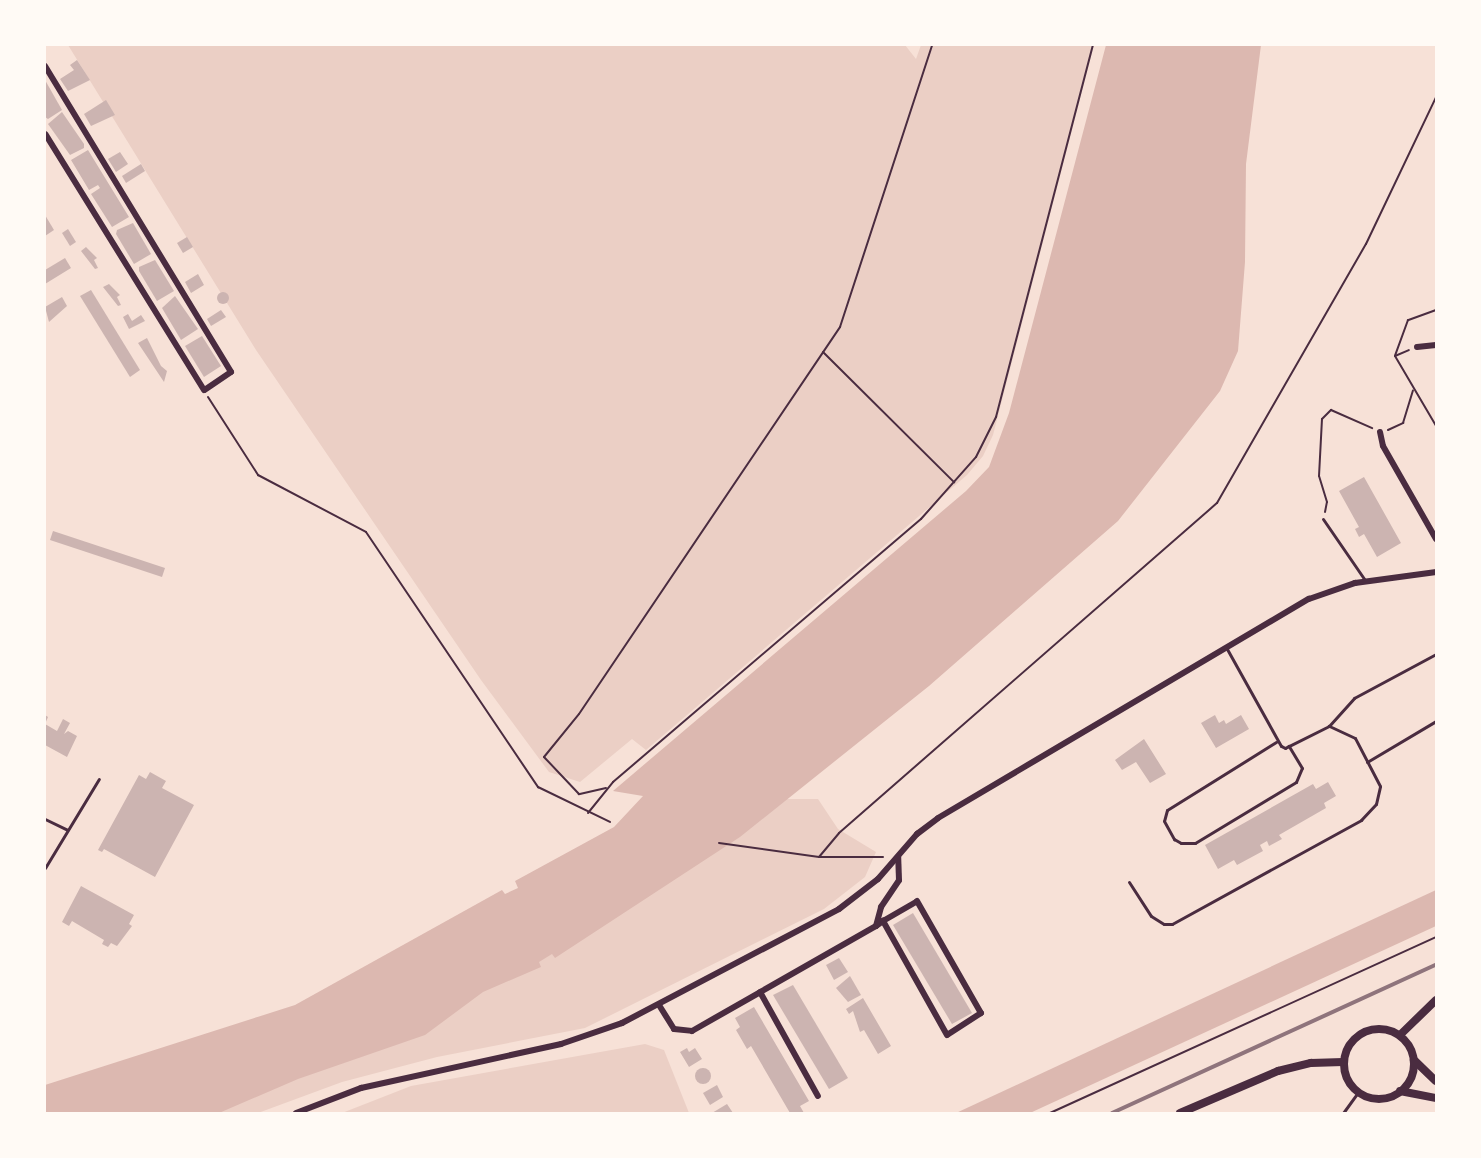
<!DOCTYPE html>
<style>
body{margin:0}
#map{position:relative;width:1481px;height:1158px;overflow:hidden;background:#f7e1d7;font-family:Lato,sans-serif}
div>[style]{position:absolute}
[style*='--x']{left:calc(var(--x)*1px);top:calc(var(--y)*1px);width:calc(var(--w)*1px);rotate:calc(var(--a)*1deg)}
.green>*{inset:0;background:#ebcfc5}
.water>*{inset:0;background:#dcb8b0}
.building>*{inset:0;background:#ccb4b1}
.round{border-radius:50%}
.path>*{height:2px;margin:-1px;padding:0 1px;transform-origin:1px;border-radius:1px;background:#4a2c40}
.service>*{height:3px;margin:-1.5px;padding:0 1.5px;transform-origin:1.5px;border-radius:1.5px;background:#4a2c40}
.minor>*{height:6px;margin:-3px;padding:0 3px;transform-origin:3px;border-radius:3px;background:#4a2c40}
.tertiary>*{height:8px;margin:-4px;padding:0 4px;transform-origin:4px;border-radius:4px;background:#4a2c40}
.tertiary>.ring{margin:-4px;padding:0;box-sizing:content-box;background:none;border:8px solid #4a2c40;border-radius:50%}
.rail>*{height:4px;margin:-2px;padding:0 2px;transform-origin:2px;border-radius:2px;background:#8f747c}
span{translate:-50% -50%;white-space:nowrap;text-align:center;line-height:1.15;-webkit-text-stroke:6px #fffaf5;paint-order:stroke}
.frame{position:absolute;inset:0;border:46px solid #fffaf5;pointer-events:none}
</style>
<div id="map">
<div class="green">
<div style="clip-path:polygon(68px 45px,905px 45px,916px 59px,921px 45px,1094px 45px,993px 435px,983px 456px,967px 475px,646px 750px,632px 739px,580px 782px,549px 772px,481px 680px,256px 350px)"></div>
<div style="clip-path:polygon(774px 799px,818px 799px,838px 829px,876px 852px,865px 877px,824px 909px,585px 1028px,437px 1057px,342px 1082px,258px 1113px,176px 1113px)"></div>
<div style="clip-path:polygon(645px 1044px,664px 1050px,689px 1113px,342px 1113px,411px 1086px)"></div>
</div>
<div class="water">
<div style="clip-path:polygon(1106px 45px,1261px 45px,1246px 164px,1245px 262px,1238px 351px,1220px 391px,1118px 521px,929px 686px,740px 837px,555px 958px,552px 954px,539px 962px,541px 967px,483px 992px,425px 1035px,298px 1079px,219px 1113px,45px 1113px,45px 1085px,295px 1005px,502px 890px,505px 894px,518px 888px,515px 881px,614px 827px,643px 796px,613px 791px,966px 491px,989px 467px,1009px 413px)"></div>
<div style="clip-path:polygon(1436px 890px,1436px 926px,1030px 1113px,956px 1113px)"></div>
</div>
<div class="building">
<div style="clip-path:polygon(77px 60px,90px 80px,68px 91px,60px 79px,74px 70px,70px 65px)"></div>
<div style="clip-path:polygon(45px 80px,62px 110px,48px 119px,45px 117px)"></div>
<div style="clip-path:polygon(106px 100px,115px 115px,91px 126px,84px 114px)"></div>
<div style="clip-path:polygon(62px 112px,84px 144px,84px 148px,70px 155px,48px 124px)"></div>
<div style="clip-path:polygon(88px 150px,129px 217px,112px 227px,91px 194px,100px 188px,98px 185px,89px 190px,71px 160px)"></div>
<div style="clip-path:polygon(120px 152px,128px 164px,116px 172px,108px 159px)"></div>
<div style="clip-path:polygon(141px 164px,145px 171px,126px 183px,122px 176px)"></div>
<div style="clip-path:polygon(45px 215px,54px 230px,45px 236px)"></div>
<div style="clip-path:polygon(133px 223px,151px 254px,134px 264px,116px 234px,117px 230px)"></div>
<div style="clip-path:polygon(68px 229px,76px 242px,70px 246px,62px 233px)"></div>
<div style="clip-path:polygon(187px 237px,193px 247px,183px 253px,177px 243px)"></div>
<div style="clip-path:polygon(86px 247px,97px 258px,94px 260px,98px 268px,95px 269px,81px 251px)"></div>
<div style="clip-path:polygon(65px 258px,71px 268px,45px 284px,45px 270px)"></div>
<div style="clip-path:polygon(155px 260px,174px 291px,157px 301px,139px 271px,139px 267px)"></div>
<div style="clip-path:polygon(198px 274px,204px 285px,191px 293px,185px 282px)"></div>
<div style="clip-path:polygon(109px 284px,120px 295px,117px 297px,121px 305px,118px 306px,103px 287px)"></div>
<div style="clip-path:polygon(91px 290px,140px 370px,130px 377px,80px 296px)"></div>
<div class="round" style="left:217px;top:292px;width:12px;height:12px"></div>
<div style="clip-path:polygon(175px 296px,198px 329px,181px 340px,162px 308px)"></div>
<div style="clip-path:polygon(62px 297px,67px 306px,49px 322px,45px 307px)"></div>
<div style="clip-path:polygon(221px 310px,226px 317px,211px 326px,207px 319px)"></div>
<div style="clip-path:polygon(128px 314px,132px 321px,141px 315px,145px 321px,129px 329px,123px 317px)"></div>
<div style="clip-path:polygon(202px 336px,221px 366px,204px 377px,185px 346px)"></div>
<div style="clip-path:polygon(147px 338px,161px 366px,167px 371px,164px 382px,138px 343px)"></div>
<div style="clip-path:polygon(1364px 477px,1401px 543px,1377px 557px,1364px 534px,1359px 537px,1355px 529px,1359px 527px,1339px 491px)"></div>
<div style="clip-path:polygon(53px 531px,165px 568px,162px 577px,50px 540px)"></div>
<div style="clip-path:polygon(45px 715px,48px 717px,45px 724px,57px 731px,63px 719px,70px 723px,64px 734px,68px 731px,77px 736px,67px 757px,45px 745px)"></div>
<div style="clip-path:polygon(1215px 715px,1219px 723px,1224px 720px,1226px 724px,1241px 715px,1249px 729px,1216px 748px,1201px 723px)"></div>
<div style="clip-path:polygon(1144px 739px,1166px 774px,1150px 783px,1136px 762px,1122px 770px,1115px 760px)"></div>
<div style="clip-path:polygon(150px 772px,166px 781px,162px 788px,194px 805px,155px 877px,104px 849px,102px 852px,98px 850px,139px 775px,146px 779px)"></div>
<div style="clip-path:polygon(1328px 782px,1336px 796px,1324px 803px,1326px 808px,1279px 835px,1282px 839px,1269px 846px,1267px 841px,1260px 845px,1263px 851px,1237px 865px,1234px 860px,1218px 869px,1205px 845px,1313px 784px,1316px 789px)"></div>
<div style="clip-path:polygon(81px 886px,134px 915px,129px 924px,132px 926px,117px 946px,111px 943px,108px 947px,102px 944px,104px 940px,72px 921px,69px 926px,62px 922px)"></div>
<div style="clip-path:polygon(913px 913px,972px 1013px,952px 1024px,893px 925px)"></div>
<div style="clip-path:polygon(839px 958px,848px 972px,834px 980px,826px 965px)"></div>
<div style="clip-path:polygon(850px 976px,861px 995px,848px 1002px,836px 988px)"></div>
<div style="clip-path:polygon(793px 985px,848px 1078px,829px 1089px,773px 995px)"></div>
<div style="clip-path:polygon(863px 998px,891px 1046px,878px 1054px,864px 1030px,860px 1032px,853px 1011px,849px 1014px,846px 1009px)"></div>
<div style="clip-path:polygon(754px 1007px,809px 1101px,800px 1106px,804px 1113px,790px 1113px,751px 1046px,747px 1049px,736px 1030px,740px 1027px,735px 1018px)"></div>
<div style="clip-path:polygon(687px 1048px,689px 1052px,695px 1048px,702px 1059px,689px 1067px,680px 1052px)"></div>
<div class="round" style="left:695px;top:1068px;width:16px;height:16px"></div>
<div style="clip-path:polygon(717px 1085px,723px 1097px,710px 1105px,703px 1093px)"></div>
<div style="clip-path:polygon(727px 1104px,733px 1113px,712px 1113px)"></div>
</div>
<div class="path">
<div style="--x:1436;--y:310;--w:30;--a:160"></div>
<div style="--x:1408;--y:320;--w:38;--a:110"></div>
<div style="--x:1395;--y:356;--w:81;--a:59.6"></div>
<div style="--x:823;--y:352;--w:185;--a:44.8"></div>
<div style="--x:1395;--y:356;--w:15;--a:-23"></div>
<div style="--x:208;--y:397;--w:93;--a:57.3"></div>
<div style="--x:258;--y:475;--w:122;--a:27.8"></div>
<div style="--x:366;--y:532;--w:308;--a:56"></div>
<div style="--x:538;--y:787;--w:80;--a:25.9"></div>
<div style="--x:1388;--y:430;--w:17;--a:-25"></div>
<div style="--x:1403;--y:423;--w:34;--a:-73"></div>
<div style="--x:1325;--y:512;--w:10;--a:-79"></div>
<div style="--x:1327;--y:502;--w:27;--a:-107"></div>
<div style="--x:1319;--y:476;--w:57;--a:-87"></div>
<div style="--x:1322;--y:419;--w:13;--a:-45"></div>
<div style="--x:1331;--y:410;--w:45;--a:23.7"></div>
<div style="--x:606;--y:788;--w:28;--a:167"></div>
<div style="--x:579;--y:794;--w:51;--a:-133.4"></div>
<div style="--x:544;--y:757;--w:55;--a:-50.9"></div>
<div style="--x:579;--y:714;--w:467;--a:-56"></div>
<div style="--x:840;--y:327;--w:297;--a:-71.9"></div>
<div style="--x:588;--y:813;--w:40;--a:-51"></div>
<div style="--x:613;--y:782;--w:405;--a:-40.5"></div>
<div style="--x:921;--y:519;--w:83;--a:-48.4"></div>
<div style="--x:976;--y:457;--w:45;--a:-63.4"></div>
<div style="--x:996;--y:417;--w:384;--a:-75.4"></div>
<div style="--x:719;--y:843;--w:101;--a:8"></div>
<div style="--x:819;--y:857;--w:64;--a:0"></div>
<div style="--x:819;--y:857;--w:31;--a:-50"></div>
<div style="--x:839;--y:833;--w:502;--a:-41.12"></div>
<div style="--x:1217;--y:503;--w:299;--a:-60.1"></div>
<div style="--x:1366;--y:244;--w:163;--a:-64.5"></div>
<div style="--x:1050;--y:1113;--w:424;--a:-24.5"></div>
</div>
<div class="service">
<div style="--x:1323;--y:519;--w:74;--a:55.5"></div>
<div style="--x:1329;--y:726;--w:38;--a:-48"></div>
<div style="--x:1354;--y:698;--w:93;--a:-28.2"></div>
<div style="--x:1276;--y:742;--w:128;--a:148"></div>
<div style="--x:1167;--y:810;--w:11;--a:105"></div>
<div style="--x:1164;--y:821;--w:21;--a:61"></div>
<div style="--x:1174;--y:839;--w:8;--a:30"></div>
<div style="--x:1181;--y:843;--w:14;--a:0"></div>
<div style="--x:1195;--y:843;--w:118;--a:-31.1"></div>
<div style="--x:1296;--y:782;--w:15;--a:-67"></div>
<div style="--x:1302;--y:768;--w:26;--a:-121"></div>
<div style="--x:1367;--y:762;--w:80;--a:-30.7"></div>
<div style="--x:45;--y:819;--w:25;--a:26"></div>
<div style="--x:45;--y:868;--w:104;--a:-58.8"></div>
<div style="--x:1129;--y:882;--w:40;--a:57.1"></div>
<div style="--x:1151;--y:916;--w:15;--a:32"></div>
<div style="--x:1164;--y:924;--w:8;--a:0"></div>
<div style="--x:1172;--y:924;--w:216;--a:-28.8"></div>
<div style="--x:1361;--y:820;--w:22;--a:-47"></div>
<div style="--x:1376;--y:804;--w:18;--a:-77"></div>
<div style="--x:1380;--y:786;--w:54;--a:-117.5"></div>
<div style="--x:1355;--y:738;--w:29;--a:-155"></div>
<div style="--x:1329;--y:726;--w:49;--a:153.4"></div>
<div style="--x:1285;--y:748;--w:4;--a:-153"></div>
<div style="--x:1281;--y:746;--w:111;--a:-119.1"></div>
<div style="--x:1343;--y:1113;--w:26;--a:-54"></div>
</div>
<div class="minor">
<div style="--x:45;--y:66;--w:358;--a:58.7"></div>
<div style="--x:231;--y:372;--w:32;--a:146"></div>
<div style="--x:204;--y:390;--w:301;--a:-121.8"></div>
<div style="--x:1417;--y:347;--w:19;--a:-6"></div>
<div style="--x:1380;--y:432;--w:14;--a:78"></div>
<div style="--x:1383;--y:446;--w:107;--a:60.3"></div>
<div style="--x:876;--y:926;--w:9;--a:-36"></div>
<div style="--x:883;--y:921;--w:39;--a:-30"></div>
<div style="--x:917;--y:901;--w:129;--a:60.3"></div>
<div style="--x:981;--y:1013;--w:40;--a:147.1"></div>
<div style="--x:947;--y:1035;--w:131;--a:-119.3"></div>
<div style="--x:760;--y:992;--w:119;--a:60.9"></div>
<div style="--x:659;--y:1005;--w:28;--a:58"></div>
<div style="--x:674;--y:1029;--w:18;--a:6"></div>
<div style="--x:692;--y:1031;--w:212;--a:-29.7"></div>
<div style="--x:876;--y:926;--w:20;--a:-75"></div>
<div style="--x:881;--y:907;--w:32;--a:-56"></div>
<div style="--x:899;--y:880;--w:23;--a:-92"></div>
<div style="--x:296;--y:1113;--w:70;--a:-21"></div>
<div style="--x:361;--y:1088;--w:205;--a:-12.4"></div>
<div style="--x:561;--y:1044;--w:65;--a:-19"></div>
<div style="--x:622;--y:1023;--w:245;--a:-27.7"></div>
<div style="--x:839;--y:909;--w:49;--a:-37.6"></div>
<div style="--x:878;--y:879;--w:60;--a:-49.1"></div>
<div style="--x:917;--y:834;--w:26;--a:-37"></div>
<div style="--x:938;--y:818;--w:431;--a:-30.6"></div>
<div style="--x:1309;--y:599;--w:49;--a:-19.2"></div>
<div style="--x:1355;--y:583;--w:82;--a:-7.7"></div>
</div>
<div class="tertiary">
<div class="ring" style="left:1344px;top:1029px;width:62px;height:62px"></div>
<div style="--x:1400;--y:1035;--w:50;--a:-44.2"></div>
<div style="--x:1414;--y:1060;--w:30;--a:44"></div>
<div style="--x:1400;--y:1091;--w:37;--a:11"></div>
<div style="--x:1180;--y:1113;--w:107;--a:-23.2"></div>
<div style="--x:1278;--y:1071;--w:34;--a:-14"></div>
<div style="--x:1311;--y:1063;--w:32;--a:-2"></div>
</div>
<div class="rail">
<div style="--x:1112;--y:1113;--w:356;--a:-24.6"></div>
</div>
<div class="frame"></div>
</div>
